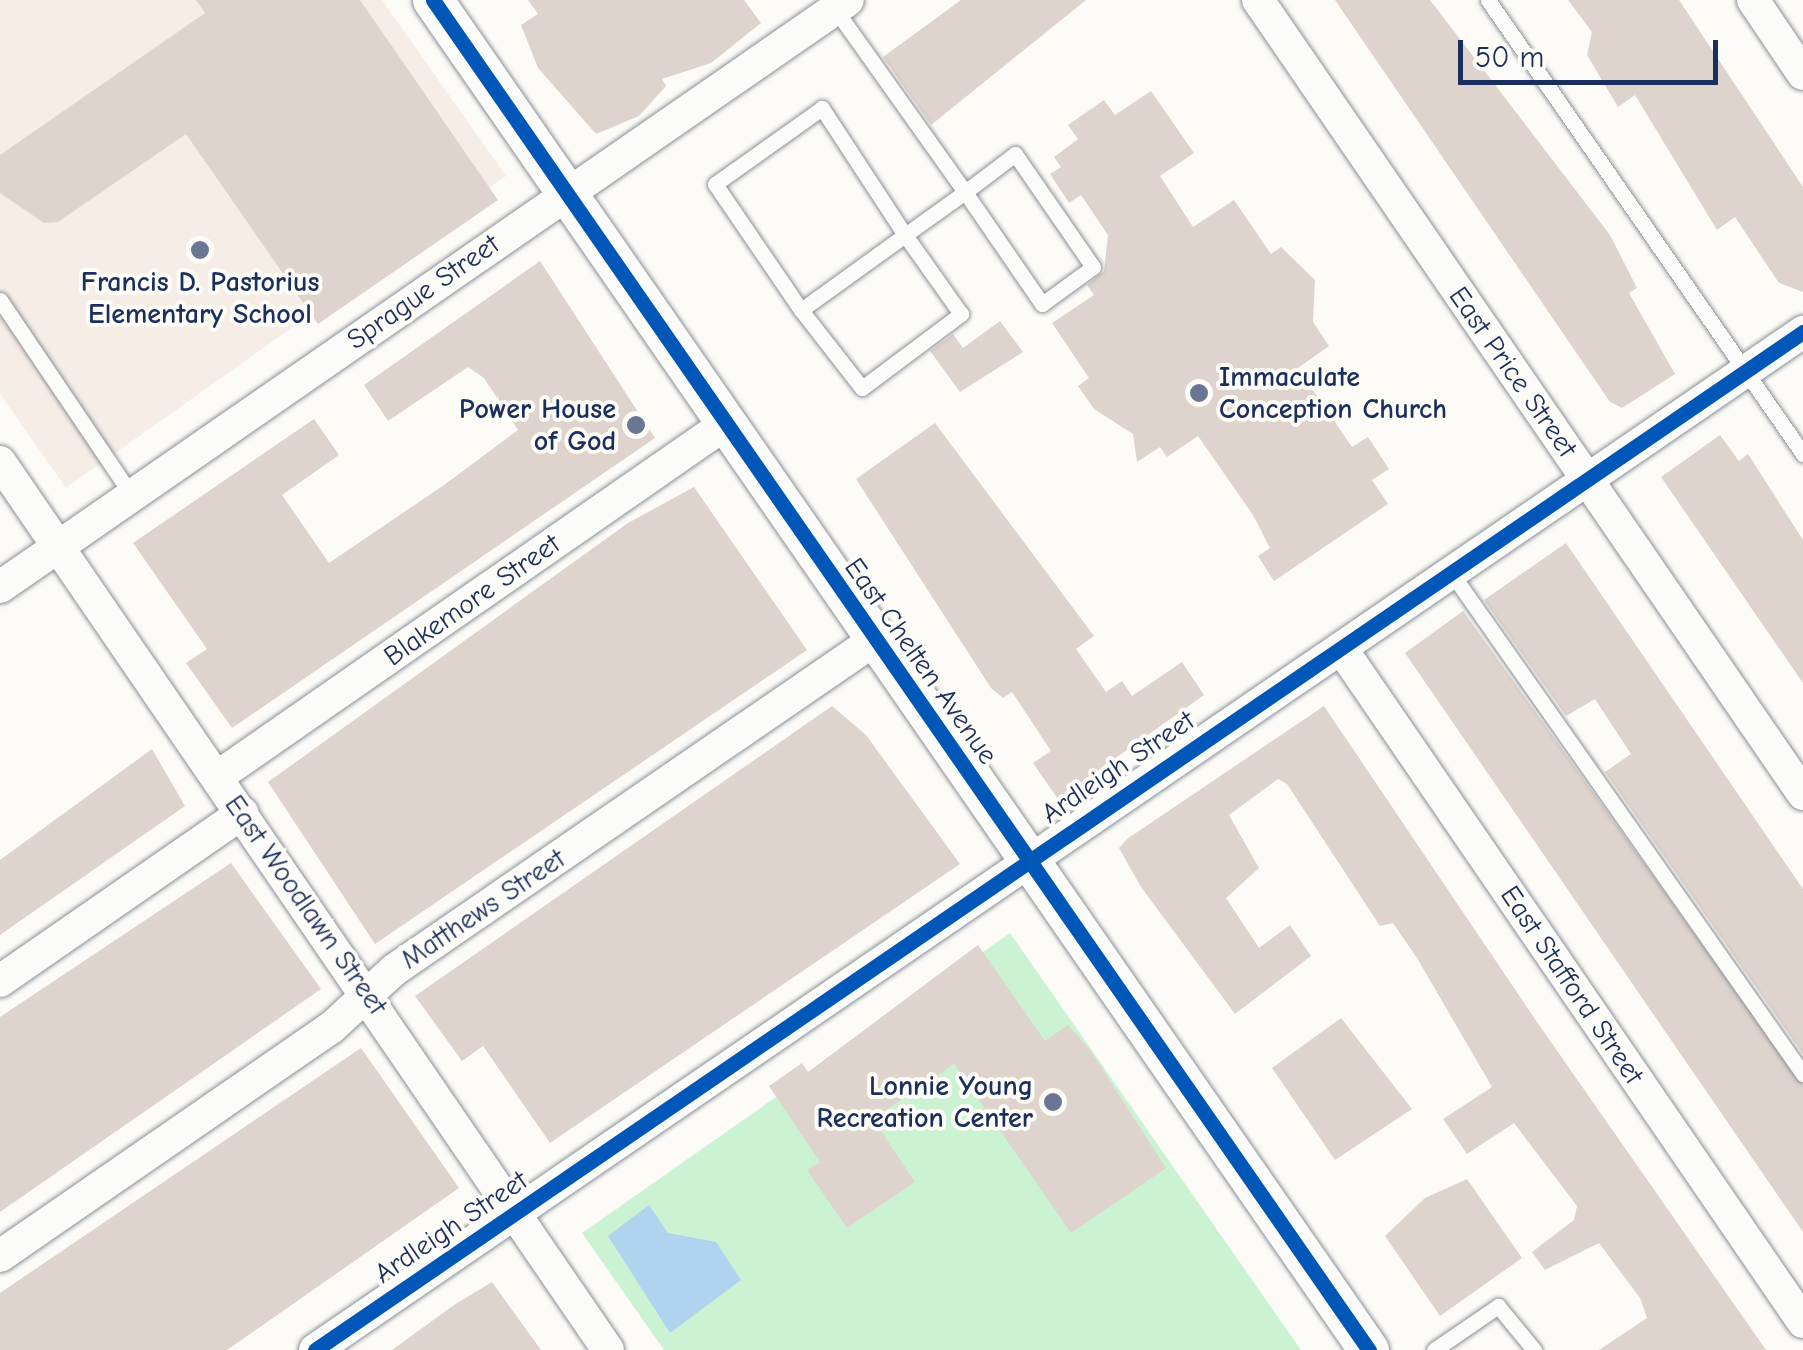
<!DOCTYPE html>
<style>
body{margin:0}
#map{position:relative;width:1803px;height:1350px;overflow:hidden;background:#fcfbf8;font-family:"Comic Neue",sans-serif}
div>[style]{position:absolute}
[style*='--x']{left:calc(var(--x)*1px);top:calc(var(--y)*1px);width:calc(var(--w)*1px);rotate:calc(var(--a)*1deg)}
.built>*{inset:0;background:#f7ede7}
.green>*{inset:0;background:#ccf2d4}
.water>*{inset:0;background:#b0d3f0}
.building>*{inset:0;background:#ded3cd}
.roads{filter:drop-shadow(0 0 2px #8c9097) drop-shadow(0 0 2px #8c9097)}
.service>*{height:15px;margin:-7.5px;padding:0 7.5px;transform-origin:7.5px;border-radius:7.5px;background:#fbfbf9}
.minor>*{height:32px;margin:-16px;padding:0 16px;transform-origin:16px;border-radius:16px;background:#fbfbf9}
.tertiary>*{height:40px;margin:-20px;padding:0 20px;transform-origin:20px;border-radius:20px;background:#fbfbf9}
.cycleway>*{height:15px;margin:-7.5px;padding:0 7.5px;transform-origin:7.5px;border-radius:7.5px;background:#0057b8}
.dots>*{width:28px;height:28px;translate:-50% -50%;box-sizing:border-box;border:5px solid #fdfcf7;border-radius:50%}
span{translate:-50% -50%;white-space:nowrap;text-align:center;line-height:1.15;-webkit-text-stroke:8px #fdfcf7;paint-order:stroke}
.poi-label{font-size:28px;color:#1b2f5e;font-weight:700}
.left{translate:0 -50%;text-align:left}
.right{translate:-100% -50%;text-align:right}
.street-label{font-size:28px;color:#1b2f5e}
.scale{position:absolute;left:1458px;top:40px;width:260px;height:45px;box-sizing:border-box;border:5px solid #1b2f5e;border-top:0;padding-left:12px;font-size:30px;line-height:35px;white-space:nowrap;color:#1b2f5e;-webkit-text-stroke:8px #fdfcf7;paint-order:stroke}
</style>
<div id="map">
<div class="built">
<div style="clip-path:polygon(0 0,382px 0,506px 176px,66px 488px,0 394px)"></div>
</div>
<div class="green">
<div style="clip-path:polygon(1010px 933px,1301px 1350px,664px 1350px,582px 1233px)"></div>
</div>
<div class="water">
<div style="clip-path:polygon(649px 1205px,668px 1233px,716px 1242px,741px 1280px,670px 1333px,608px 1236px)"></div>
</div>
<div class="building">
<div style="clip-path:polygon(196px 0,360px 0,498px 200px,318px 324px,186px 134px,58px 222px,44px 223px,0 193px,0 155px,205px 13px)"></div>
<div style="clip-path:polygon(528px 0,744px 0,761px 23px,711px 63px,662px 79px,666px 86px,639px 116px,596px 134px,538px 68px,521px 25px,538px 14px)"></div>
<div style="clip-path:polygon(961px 0,1086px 0,931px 125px,883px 57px)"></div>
<div style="clip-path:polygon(1335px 0,1430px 0,1610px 235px,1637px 288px,1629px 293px,1675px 374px,1622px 408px,1610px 402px)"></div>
<div style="clip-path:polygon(1568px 0,1679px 0,1803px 187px,1803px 292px,1779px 283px,1735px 217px,1717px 230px,1635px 95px,1618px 107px,1587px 55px,1592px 32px)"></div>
<div style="clip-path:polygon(1151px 91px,1194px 153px,1160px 176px,1193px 227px,1234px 200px,1271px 254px,1281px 247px,1315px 280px,1313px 322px,1329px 346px,1298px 368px,1352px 447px,1368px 437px,1389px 469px,1372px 480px,1388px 504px,1274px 581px,1258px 556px,1270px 548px,1253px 515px,1198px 436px,1167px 457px,1160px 447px,1137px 462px,1133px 434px,1094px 409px,1078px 386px,1089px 378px,1052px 323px,1094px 295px,1087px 285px,1104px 271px,1108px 235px,1081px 195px,1069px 203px,1050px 174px,1061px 167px,1054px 157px,1078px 139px,1068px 125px,1104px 100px,1115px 115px)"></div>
<div style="clip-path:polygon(540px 261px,655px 438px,232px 728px,186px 663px,207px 649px,133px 543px,314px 419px,339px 455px,282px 495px,329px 563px,444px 485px,518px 430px,484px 378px,468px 367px,388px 421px,364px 385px)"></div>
<div style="clip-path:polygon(1000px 321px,1023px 352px,960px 392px,930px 351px,953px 334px,963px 348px)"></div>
<div style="clip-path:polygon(935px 423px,1094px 636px,1076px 649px,1106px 692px,1122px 681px,1132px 696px,1182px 662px,1204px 695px,1058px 799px,1033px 763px,1051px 751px,1012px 692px,1003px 698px,991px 688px,856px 479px)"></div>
<div style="clip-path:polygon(1720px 435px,1739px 461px,1748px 454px,1803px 540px,1803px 683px,1661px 477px)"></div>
<div style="clip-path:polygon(694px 487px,807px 650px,375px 944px,268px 782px,628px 523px)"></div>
<div style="clip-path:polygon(1566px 543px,1803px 889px,1803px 1054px,1605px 772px,1631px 754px,1595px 699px,1566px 716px,1484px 600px)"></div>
<div style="clip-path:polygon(1463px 611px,1803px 1085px,1803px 1232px,1405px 653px)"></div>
<div style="clip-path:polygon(832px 706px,866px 735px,960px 864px,550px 1143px,483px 1046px,462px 1061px,415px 996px)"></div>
<div style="clip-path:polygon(1324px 706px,1537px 1022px,1766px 1350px,1599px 1350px,1647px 1318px,1640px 1298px,1599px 1243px,1545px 1270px,1532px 1252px,1574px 1220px,1577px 1206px,1514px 1123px,1467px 1154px,1443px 1119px,1492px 1087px,1417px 958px,1393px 923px,1380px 926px,1287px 784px,1278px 779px,1229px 815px,1259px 868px,1226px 898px,1259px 948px,1290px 925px,1311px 956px,1235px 1014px,1141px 887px,1119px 848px,1127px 839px)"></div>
<div style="clip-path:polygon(152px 749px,185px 806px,0 935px,0 860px)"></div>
<div style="clip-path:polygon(231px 863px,321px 989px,0 1212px,0 1017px)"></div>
<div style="clip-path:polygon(978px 945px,1045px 1041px,1068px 1025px,1090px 1050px,1166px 1168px,1071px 1233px,954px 1064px,873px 1119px,915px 1182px,847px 1228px,807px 1170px,820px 1162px,769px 1086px,802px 1063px,808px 1072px)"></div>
<div style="clip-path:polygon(1341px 1018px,1412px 1109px,1335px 1160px,1272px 1068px)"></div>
<div style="clip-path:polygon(361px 1048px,459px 1188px,227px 1350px,0 1350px,0 1293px)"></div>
<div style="clip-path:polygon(1467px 1179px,1522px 1258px,1440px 1316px,1385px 1236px,1425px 1198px)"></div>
<div style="clip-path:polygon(492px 1282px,541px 1350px,392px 1350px,454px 1305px)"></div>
</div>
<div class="roads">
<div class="service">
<div style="--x:1488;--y:0;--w:553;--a:55.25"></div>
<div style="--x:0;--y:300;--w:236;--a:56"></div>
<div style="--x:801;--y:310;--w:99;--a:52"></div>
<div style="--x:862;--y:388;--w:124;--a:-36.8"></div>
<div style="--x:961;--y:314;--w:97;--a:-125.3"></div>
<div style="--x:905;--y:235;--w:152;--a:-123.2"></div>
<div style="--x:822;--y:108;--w:131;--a:144.6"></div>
<div style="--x:715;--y:184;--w:153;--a:55.7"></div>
<div style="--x:801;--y:310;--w:128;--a:-35.8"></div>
<div style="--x:905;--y:235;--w:74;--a:-35.6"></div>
<div style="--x:965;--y:192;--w:63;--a:-37.2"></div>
<div style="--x:1015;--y:154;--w:137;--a:55.4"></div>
<div style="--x:1093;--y:267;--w:63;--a:144"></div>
<div style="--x:1042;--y:304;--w:136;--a:-124.5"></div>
<div style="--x:965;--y:192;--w:224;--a:-125.4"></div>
<div style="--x:1450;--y:571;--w:615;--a:54.94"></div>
<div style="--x:1434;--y:1350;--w:78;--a:-34.5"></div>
<div style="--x:1498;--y:1306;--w:57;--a:50.7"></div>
</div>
<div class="minor">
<div style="--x:1258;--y:0;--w:963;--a:55.53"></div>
<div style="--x:1753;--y:0;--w:89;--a:56"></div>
<div style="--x:0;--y:462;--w:1076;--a:55.6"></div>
<div style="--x:0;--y:587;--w:1031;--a:-34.69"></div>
<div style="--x:1341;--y:648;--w:817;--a:55.57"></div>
<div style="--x:217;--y:777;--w:621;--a:-34.77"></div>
<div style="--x:0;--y:981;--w:295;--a:-34.7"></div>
<div style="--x:0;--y:1256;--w:402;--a:-34.6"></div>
<div style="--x:331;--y:1028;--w:86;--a:-42.6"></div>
<div style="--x:394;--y:970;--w:585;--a:-34.48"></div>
<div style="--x:315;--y:1350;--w:1803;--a:-34.38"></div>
</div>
<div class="tertiary">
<div style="--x:433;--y:0;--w:1643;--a:55.27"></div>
</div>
</div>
<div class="cycleway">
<div style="--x:433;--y:0;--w:1643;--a:55.27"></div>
<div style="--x:315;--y:1350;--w:1803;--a:-34.38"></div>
</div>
<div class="dots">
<div style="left:200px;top:250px;background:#6a7694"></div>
<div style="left:1199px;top:393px;background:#6a7694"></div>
<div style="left:636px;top:425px;background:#6a7694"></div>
<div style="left:1053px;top:1102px;background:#6a7694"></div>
</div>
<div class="poi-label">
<span style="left:200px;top:298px">Francis D. Pastorius<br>Elementary School</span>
<span class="left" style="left:1219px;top:393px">Immaculate<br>Conception Church</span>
<span class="right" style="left:616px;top:425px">Power House<br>of God</span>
<span class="right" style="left:1033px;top:1102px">Lonnie Young<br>Recreation Center</span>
</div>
<div class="street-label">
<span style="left:423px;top:292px;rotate:-35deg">Sprague Street</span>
<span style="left:1513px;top:372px;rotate:55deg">East Price Street</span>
<span style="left:472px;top:600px;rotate:-35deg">Blakemore Street</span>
<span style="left:921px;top:661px;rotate:55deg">East Chelten Avenue</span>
<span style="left:1118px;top:767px;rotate:-34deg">Ardleigh Street</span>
<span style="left:306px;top:905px;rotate:55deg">East Woodlawn Street</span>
<span style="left:483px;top:909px;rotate:-34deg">Matthews Street</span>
<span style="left:1572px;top:985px;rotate:56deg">East Stafford Street</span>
<span style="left:451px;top:1227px;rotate:-34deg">Ardleigh Street</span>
</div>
<div class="scale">50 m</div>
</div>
